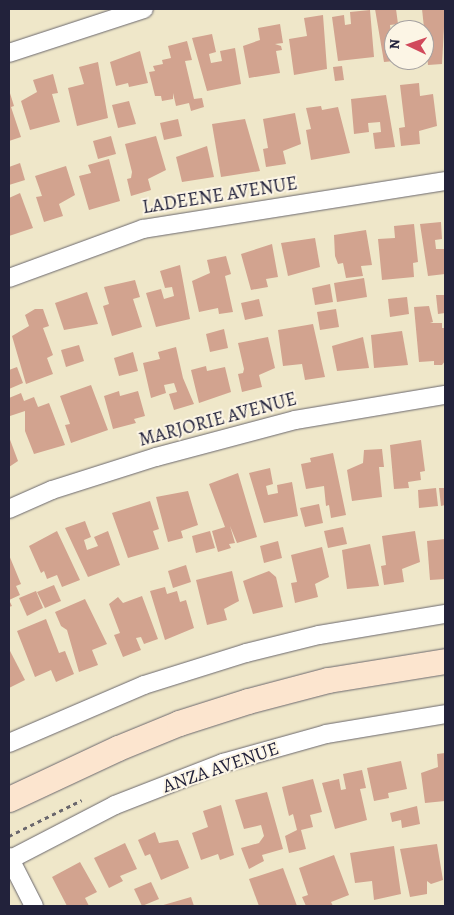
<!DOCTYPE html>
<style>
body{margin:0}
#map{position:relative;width:454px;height:915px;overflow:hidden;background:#efe7c9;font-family:Alegreya,serif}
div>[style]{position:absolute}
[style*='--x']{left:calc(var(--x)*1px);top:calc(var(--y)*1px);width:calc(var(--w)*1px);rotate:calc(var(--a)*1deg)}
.building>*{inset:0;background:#d2a38f}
.path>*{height:3px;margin-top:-1.5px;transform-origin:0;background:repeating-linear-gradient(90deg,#6a676d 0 4px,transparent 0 8px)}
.roads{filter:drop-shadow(0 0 1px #6a676d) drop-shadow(0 0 1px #6a676d)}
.minor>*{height:18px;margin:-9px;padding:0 9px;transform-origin:9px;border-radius:9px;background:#fff}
.secondary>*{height:25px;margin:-12.5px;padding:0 12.5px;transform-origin:12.5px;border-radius:12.5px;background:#fce5cf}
span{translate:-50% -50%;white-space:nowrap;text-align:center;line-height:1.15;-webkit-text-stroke:4px #fcf5e5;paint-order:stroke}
.street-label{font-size:19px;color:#22223b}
.frame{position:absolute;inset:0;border:10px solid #22223b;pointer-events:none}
.north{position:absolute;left:384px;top:20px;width:50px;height:50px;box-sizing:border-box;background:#fcf5e5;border:1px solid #a5a1a1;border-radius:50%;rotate:273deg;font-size:14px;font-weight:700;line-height:20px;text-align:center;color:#22223b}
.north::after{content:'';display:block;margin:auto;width:18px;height:22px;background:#d1495b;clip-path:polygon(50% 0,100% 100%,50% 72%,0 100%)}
</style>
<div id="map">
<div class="building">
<div style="clip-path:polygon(375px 9px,396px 9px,398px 24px,390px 25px,391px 34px,394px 34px,394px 61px,384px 62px)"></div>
<div style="clip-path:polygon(422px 9px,445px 9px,442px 64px,428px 65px)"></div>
<div style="clip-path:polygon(370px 10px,374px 57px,338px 61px,332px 17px,344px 15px,345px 25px,351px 24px,350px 12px)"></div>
<div style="clip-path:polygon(323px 15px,327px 69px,294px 75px,289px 39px,307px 36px,304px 18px)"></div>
<div style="clip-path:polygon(417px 22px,417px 30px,401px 30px,400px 24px)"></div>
<div style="clip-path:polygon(280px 24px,283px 43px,275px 44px,281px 46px,282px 50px,276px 51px,280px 73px,249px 78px,243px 46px,260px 40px,258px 28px)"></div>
<div style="clip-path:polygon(212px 34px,216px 52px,209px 54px,211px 63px,222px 61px,220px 51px,235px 48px,241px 84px,207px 91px,192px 38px)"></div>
<div style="clip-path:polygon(187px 41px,192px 60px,185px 61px,194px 99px,202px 98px,204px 107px,191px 111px,189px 103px,176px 106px,173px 93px,173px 99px,162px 101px,161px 96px,155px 96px,149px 72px,155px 71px,153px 66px,163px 64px,162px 60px,171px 58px,168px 46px)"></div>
<div style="clip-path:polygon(140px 51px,148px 83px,129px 87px,128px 83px,116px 86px,110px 62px)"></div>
<div style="clip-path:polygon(98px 62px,108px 118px,77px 126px,68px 88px,84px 84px,79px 67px)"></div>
<div style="clip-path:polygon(342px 66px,344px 80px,335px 81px,333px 67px)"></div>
<div style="clip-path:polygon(53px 74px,58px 93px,52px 94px,60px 122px,30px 130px,21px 101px,37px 92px,33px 80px)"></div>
<div style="clip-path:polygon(419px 83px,420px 96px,433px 94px,437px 126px,419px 131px,420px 144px,401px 146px,399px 128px,405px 127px,400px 85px)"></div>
<div style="clip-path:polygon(9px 90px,14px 106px,11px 107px,21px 137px,9px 141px)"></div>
<div style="clip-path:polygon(386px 95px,395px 147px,375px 149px,373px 133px,381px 132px,380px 122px,368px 123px,369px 132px,354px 134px,351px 99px)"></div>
<div style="clip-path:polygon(129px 101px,136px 124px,118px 128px,112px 105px)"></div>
<div style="clip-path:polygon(321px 106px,322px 110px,338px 107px,350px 153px,311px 160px,306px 130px,311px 129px,306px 108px)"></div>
<div style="clip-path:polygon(295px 113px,301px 144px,283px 151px,286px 164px,266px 167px,263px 149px,268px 148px,263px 119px)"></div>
<div style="clip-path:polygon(178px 119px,182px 136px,164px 140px,160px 123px)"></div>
<div style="clip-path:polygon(245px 119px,260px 171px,221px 177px,212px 124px)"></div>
<div style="clip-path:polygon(111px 136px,116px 154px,98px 159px,93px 141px)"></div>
<div style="clip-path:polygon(156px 136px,166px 170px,148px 179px,151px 190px,131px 196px,127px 179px,131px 178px,132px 172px,125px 144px)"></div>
<div style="clip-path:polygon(207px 146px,214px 177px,182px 182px,176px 157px)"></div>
<div style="clip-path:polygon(109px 159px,120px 201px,89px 210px,79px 176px,91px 173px,88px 165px)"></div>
<div style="clip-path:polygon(20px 163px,25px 180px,9px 185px,9px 167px)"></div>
<div style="clip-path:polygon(66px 166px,75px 195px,59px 204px,63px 216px,44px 222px,36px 197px,42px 196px,35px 176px)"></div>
<div style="clip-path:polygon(20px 193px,33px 228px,9px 236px,9px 198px)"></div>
<div style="clip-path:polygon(441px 222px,442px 239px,435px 240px,436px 249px,445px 249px,445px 274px,428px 276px,420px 224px)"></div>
<div style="clip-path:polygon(414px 224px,418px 262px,413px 263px,414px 277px,382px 280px,378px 239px,395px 238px,394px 226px)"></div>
<div style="clip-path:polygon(366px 230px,372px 265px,361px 266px,363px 276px,346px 278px,343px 263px,338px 264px,335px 256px,334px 235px)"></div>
<div style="clip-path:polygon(315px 238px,320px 267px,288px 276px,281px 243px)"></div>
<div style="clip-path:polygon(272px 244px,278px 277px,266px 279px,268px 287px,251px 290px,241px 254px)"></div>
<div style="clip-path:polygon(226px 256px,231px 274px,225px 276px,233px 312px,219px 314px,218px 308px,199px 312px,192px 281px,210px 273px,207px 260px)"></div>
<div style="clip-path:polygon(180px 265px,190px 319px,156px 327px,146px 293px,161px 289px,164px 299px,174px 296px,172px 287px,165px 288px,160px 271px)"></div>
<div style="clip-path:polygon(364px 278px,367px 297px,337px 302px,334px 283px)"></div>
<div style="clip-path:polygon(135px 280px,140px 297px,133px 299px,142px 327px,112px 336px,103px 306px,109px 304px,104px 287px)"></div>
<div style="clip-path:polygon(330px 284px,333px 302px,315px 305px,312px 288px)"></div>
<div style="clip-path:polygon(87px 292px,98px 324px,64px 330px,55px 303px)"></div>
<div style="clip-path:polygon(436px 295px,445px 295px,445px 313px,438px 314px)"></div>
<div style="clip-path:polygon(407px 297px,409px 314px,390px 317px,388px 299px)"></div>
<div style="clip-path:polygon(259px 299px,263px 316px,245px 320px,241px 303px)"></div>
<div style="clip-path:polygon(429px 306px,433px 322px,430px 323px,442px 323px,442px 328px,445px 328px,445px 361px,442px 365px,434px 365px,434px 361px,419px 362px,414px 307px)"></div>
<div style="clip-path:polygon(35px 309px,43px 309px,49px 326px,43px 328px,53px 355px,47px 358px,53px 374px,26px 384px,12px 336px,29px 326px,25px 315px)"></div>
<div style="clip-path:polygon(336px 309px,339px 327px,320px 330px,317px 312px)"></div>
<div style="clip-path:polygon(313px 324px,325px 377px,305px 380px,302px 364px,283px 366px,278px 330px)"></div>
<div style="clip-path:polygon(224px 329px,228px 348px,210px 352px,206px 334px)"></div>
<div style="clip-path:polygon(402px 331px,408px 365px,374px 368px,371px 335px)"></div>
<div style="clip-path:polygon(268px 337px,275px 368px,259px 375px,262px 387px,242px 392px,238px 374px,243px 373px,244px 369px,238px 343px)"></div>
<div style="clip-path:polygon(363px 337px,369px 368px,337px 371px,332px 346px)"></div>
<div style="clip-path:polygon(79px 345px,84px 361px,66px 367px,61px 350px)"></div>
<div style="clip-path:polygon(176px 347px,183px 378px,194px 404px,174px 410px,169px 394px,177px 392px,174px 383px,164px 385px,166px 393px,151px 398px,143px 363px,160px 359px,158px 352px)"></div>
<div style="clip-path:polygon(133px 352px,138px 371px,119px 376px,114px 358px)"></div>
<div style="clip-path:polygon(206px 366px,207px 371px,225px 367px,231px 392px,199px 403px,191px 370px)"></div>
<div style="clip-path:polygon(17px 367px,23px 383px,9px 389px,9px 370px)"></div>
<div style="clip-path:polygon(91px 385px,108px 430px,71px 443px,65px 425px,70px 424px,60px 396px)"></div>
<div style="clip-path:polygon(119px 391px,120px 396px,138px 391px,145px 416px,134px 419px,136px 423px,113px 429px,104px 396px)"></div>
<div style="clip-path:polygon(21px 393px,24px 401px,34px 397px,38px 407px,49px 403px,65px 445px,34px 454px,25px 431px,25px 411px,10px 416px,9px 413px,9px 398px)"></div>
<div style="clip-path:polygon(9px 437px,18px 461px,9px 467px)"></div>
<div style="clip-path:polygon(421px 440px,425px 471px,420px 472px,421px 480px,408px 482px,409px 488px,394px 489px,390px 445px)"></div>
<div style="clip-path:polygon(382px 449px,384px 467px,379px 467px,382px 497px,352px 501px,347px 470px,363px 463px,364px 450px)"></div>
<div style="clip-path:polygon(333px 453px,346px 515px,331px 518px,329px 505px,326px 506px,324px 486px,306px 489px,301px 464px,311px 462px,310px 458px)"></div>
<div style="clip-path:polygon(270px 468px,273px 484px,266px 486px,268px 495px,278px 493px,277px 485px,292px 482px,298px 516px,264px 523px,249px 473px)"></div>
<div style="clip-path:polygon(238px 473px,257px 537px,237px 543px,230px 526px,235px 543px,229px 544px,231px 548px,218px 552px,212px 531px,225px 527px,209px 484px)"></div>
<div style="clip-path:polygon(436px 488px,438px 506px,419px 508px,418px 490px)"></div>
<div style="clip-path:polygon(439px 488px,445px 488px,445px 505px,441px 506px)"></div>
<div style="clip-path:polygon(188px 491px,198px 525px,181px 531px,183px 538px,168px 542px,156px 497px)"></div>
<div style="clip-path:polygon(150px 501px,159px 529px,153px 531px,159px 549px,128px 558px,112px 513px)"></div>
<div style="clip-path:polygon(319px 504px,323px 523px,305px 527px,300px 508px)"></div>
<div style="clip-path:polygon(85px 521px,91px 537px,84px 540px,87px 550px,98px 546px,94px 537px,108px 531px,120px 565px,88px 577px,65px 528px)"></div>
<div style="clip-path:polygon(343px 527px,347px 544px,328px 548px,324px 531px)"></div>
<div style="clip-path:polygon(57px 531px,80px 580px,62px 587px,57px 575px,47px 579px,44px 571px,41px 573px,29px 546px)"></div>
<div style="clip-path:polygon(210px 531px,215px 548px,196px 553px,192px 536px)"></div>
<div style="clip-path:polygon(415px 531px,420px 562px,402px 569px,404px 582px,384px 585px,381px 566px,386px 565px,382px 536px)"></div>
<div style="clip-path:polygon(445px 539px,445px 579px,430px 580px,427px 541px)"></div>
<div style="clip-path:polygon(278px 541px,282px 558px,264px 563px,260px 546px)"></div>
<div style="clip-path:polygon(370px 544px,379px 586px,347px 589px,342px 550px)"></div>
<div style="clip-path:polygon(322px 547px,329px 577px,315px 584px,318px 597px,295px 603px,291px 583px,297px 582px,291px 555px)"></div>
<div style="clip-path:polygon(9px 555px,21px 584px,16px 586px,20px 595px,9px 600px,12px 606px,9px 607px)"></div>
<div style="clip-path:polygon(186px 565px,191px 582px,173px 588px,168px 571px)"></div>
<div style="clip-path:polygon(232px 571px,239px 601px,224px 609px,227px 620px,207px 625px,196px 580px)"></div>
<div style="clip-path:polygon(269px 571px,276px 577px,283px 607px,253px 614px,243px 581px)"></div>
<div style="clip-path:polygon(54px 585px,61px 601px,45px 608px,37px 592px)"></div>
<div style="clip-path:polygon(165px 587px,167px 594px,177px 591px,180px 602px,186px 600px,194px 628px,165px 640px,150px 591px)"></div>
<div style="clip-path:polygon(36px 591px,43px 608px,27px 616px,19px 598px)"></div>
<div style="clip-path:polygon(142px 596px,158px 639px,144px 644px,141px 637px,136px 638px,141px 650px,123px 657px,114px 635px,120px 633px,109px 604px,118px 597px,123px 603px)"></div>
<div style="clip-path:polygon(85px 599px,107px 644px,92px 650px,98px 665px,79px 672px,67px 630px,61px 626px,55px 612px)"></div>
<div style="clip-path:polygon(46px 619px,59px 653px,65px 651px,74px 674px,56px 682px,51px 670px,35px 677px,17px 631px)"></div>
<div style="clip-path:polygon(9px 649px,25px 680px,9px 688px)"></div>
<div style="clip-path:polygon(445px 753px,445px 801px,425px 803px,421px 773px,438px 767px,437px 754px)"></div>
<div style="clip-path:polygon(401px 761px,407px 789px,388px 793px,389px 798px,374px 801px,367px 768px)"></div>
<div style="clip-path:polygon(362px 770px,366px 788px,360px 789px,367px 820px,335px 829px,322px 783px,339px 779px,341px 790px,346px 789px,343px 774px)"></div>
<div style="clip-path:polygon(313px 779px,322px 812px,310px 815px,313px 827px,301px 830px,306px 849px,289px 853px,285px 836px,297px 830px,293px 814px,289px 816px,282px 787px)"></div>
<div style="clip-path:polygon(267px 792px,283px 849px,262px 855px,264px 861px,249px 869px,241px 848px,259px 843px,264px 836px,261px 825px,244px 829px,235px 800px)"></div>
<div style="clip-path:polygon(221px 805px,234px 855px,220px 860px,218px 854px,201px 860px,192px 833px,208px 827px,203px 811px)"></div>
<div style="clip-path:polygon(417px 806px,420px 824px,402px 828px,401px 820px,392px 822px,390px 813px)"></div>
<div style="clip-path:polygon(155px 832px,159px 843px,178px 840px,189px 868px,161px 880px,150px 854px,145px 856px,138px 840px)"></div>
<div style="clip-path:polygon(125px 843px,137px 869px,120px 876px,123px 881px,109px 888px,94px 858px)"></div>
<div style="clip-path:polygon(437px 844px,443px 880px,431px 884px,427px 881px,427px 894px,410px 897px,400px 849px)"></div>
<div style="clip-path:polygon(394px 846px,401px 894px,374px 900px,372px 881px,355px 883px,350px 853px)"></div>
<div style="clip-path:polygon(334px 855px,349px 895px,331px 902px,333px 906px,306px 906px,302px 897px,308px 895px,299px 868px)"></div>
<div style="clip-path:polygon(80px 862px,97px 892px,85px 898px,89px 906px,67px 906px,52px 877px)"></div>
<div style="clip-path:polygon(283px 868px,297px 906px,259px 906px,249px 879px)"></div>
<div style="clip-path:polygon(151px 882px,159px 899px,142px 906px,134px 889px)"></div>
<div style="clip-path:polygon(191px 897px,194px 906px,160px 906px)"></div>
</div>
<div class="path">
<div style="--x:9;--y:836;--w:81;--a:-26.3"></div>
</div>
<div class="roads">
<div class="minor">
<div style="--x:9;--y:53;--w:142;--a:-18.1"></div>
<div style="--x:9;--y:278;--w:143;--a:-20.1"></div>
<div style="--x:143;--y:229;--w:306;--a:-9"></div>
<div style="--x:9;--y:509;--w:47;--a:-23.8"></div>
<div style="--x:52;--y:490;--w:109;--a:-17.6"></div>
<div style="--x:156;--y:457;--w:144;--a:-14.9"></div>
<div style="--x:295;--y:420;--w:152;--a:-9.5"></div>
<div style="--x:9;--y:743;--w:147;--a:-23.2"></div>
<div style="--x:144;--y:685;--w:107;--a:-17.4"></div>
<div style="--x:246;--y:653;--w:75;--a:-13.9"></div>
<div style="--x:319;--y:635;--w:128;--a:-9.5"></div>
<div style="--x:9;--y:857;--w:55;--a:63"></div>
<div style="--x:9;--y:860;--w:119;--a:-27.4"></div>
<div style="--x:115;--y:805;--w:116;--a:-21.3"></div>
<div style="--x:223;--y:763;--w:107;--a:-15.7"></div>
<div style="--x:326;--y:734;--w:121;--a:-9.5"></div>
</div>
<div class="secondary">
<div style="--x:9;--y:799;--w:120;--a:-25.1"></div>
<div style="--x:118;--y:748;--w:66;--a:-22.3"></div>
<div style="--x:179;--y:723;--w:72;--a:-17.7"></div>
<div style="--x:248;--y:701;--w:83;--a:-14.7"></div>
<div style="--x:328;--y:680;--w:119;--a:-9.2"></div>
</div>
</div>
<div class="street-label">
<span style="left:220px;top:196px;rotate:-9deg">LADEENE AVENUE</span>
<span style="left:218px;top:420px;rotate:-15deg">MARJORIE AVENUE</span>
<span style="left:221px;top:768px;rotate:-19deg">ANZA AVENUE</span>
</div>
<div class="frame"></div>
<div class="north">N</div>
</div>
